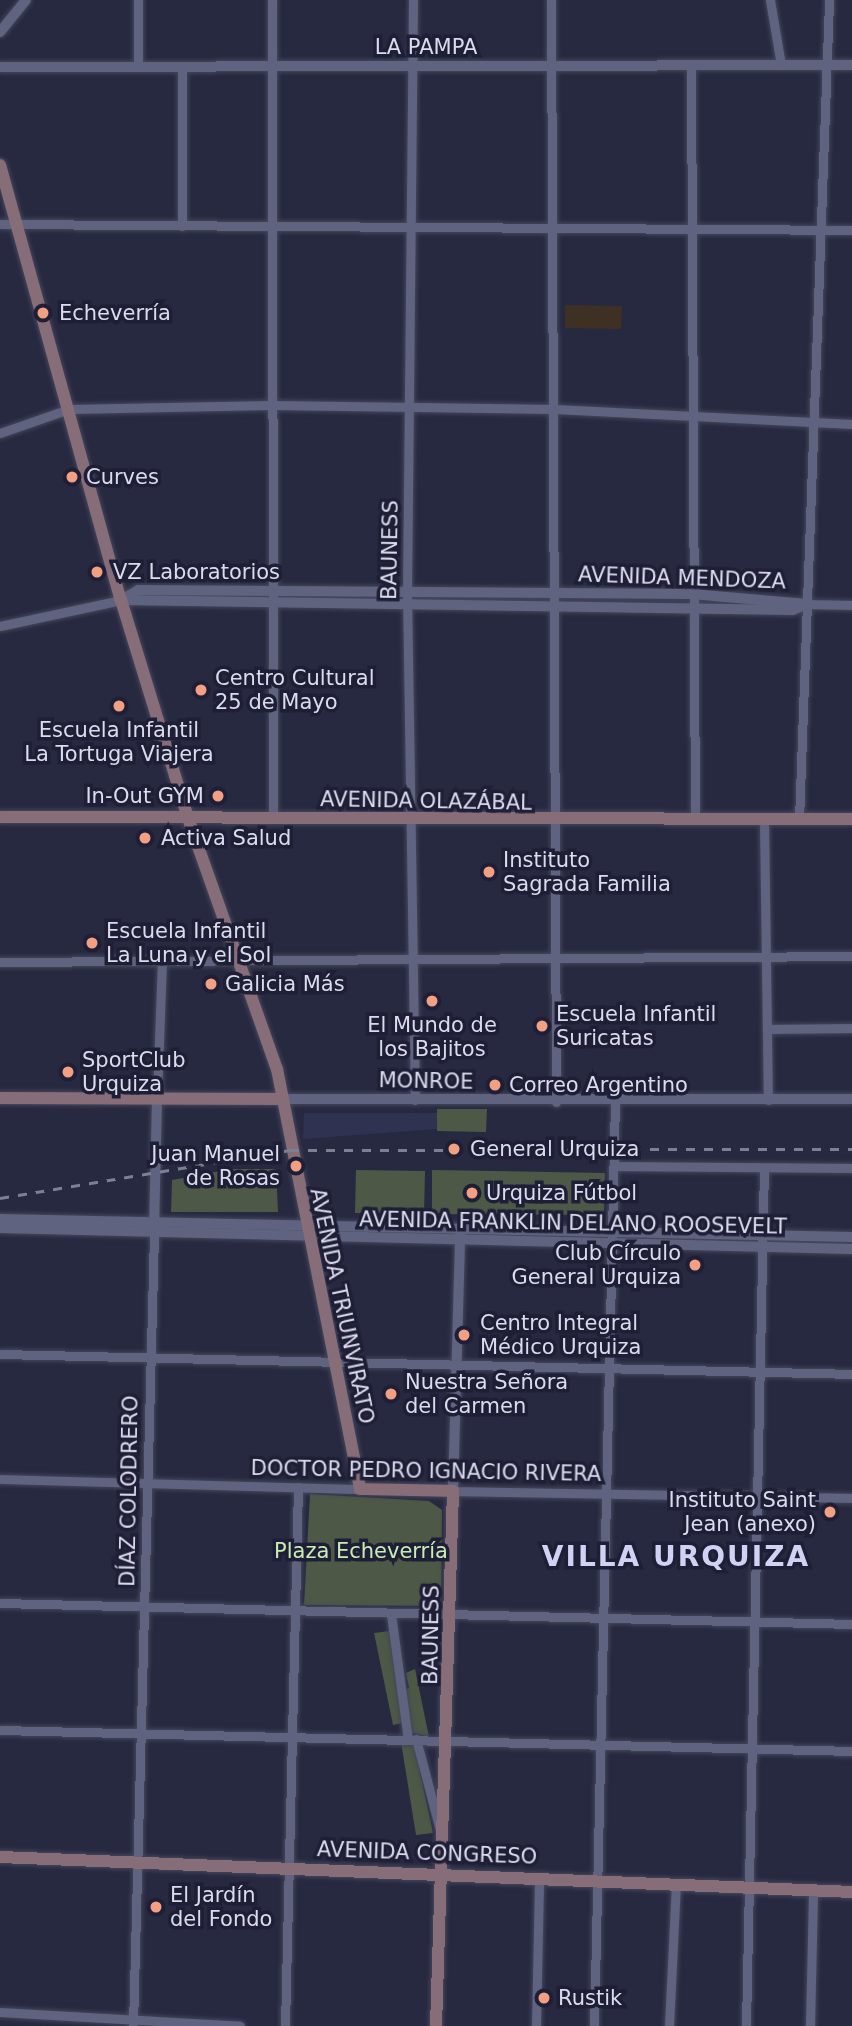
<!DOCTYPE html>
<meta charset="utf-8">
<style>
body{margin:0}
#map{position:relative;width:852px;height:2026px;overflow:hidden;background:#272941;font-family:"DejaVu Sans",sans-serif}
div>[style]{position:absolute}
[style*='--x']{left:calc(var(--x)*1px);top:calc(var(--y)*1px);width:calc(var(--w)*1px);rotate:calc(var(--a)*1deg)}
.built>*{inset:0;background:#2f3250}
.education>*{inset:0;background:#3f3024}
.green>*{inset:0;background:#4d5946}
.roads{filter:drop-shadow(0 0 2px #45465a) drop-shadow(0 0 2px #45465a)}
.minor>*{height:9px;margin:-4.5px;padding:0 4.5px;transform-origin:4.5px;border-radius:4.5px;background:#60637f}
.tertiary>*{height:10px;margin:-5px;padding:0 5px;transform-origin:5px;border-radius:5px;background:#60637f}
.secondary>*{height:12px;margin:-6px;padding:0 6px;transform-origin:6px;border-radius:6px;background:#876d77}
.rail>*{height:2.5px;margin-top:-1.25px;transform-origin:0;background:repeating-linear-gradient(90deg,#7d7f93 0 9px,transparent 0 18px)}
.dots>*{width:19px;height:19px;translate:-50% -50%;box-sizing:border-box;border:4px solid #1e1f37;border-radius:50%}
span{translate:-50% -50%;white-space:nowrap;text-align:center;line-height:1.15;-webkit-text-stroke:7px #1e1f37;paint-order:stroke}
.street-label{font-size:21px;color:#dadcec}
.poi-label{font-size:21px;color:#dadcec}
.left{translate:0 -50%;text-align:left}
.right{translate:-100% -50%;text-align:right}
.park-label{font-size:21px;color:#c9ecb5}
.district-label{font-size:28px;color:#cfd2f2;font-weight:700;letter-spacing:2px}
</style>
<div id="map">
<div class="built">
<div style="clip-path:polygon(304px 1113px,437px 1113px,437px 1129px,303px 1139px)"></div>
</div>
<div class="education">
<div style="clip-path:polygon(565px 305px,622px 306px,621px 329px,565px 328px)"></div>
</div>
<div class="green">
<div style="clip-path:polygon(437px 1109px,487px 1109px,486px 1132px,437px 1131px)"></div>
<div style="clip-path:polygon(232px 1169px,276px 1169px,278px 1212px,171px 1212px,172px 1180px)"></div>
<div style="clip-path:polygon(356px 1170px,425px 1171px,424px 1215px,355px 1213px)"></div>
<div style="clip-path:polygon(432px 1170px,605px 1173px,604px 1215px,432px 1214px)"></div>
<div style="clip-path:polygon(310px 1494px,429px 1501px,442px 1510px,441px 1606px,304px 1605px)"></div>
<div style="clip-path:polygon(390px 1631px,402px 1723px,393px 1725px,374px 1633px)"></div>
<div style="clip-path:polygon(415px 1669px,429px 1737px,410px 1732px,404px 1690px,409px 1688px,406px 1673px)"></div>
<div style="clip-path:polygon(401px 1742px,414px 1745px,433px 1833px,416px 1835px)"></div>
</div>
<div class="roads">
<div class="minor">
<div style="--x:272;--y:0;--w:818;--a:89.93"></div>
<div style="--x:413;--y:0;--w:592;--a:90.58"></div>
<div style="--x:407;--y:592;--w:508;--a:89.1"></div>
<div style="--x:551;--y:0;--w:1102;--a:89.74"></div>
<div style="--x:770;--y:0;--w:66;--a:80.4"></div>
<div style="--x:691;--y:66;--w:754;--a:89.7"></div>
<div style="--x:138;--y:67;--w:67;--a:-90"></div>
<div style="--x:182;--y:67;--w:159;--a:90"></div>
<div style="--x:0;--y:224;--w:852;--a:0.4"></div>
<div style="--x:0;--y:433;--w:73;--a:-19.2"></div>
<div style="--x:69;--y:409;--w:202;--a:-1.1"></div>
<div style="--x:271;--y:405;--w:284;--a:0.8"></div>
<div style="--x:555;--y:409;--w:297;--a:2.9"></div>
<div style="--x:807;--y:604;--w:45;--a:1.3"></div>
<div style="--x:0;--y:626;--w:124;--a:-12.1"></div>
<div style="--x:764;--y:820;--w:280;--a:89.2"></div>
<div style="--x:799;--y:820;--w:821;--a:-87.9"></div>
<div style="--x:0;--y:962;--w:852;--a:-0.4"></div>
<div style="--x:768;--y:1029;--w:84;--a:-0.7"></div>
<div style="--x:157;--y:1096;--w:138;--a:-87.9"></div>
<div style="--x:614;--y:1166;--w:238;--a:0.5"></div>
<div style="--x:0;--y:1354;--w:852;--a:1.34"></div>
<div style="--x:0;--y:1479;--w:360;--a:1.6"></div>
<div style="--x:453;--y:1491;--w:399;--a:1"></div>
<div style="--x:0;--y:1603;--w:852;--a:1.41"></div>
<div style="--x:391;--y:1614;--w:126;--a:82.3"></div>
<div style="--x:0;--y:1730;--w:852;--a:1.41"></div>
<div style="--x:416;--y:1739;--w:94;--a:75.2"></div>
<div style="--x:0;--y:2012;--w:240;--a:3.3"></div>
<div style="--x:133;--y:2026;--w:793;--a:-88.48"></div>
<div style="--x:285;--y:2026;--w:539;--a:-88.62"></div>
<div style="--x:536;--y:2026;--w:149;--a:-88.8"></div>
<div style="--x:594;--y:2026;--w:925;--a:-88.7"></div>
<div style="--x:669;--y:2026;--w:143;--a:-87.2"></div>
<div style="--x:746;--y:2026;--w:858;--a:-88.8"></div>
<div style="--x:810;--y:2026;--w:137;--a:-88.7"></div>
</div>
<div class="tertiary">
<div style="--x:0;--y:32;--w:41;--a:-50.9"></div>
<div style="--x:0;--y:67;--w:852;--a:-0.13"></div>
<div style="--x:121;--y:600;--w:20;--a:-30"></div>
<div style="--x:138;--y:590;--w:554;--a:0.41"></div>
<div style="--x:692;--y:594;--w:115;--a:5"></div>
<div style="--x:121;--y:600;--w:672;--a:0.85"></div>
<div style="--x:793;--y:610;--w:15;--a:-23"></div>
<div style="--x:282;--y:1099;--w:570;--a:0"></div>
<div style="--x:0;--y:1219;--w:852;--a:1.21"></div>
<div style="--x:0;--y:1228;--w:852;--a:1.41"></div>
<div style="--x:154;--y:1230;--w:134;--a:-88.7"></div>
<div style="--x:453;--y:1491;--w:258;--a:-88.4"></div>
</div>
<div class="secondary">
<div style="--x:0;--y:165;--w:452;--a:74.5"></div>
<div style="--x:121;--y:600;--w:228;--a:72.9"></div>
<div style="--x:188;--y:818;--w:266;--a:70.5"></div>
<div style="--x:277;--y:1069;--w:428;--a:78.8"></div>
<div style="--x:360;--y:1489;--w:93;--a:1.2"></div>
<div style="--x:453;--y:1491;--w:535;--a:91.82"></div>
<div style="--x:0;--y:817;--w:852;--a:0.13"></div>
<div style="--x:0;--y:1098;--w:282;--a:0.2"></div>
<div style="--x:0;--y:1857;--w:853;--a:2.35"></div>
</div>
</div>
<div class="rail">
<div style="--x:0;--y:1198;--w:294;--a:-9.4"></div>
<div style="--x:290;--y:1150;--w:562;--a:-0.1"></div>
</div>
<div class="dots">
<div style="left:43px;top:313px;background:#f2a081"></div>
<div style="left:72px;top:477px;background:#f2a081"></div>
<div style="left:97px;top:572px;background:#f2a081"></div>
<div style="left:201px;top:690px;background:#f2a081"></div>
<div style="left:119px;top:706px;background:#f2a081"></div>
<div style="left:218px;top:796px;background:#f2a081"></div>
<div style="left:145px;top:838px;background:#f2a081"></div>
<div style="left:489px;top:872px;background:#f2a081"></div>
<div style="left:92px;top:943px;background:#f2a081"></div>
<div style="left:211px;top:984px;background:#f2a081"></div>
<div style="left:432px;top:1001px;background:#f2a081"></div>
<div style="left:542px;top:1026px;background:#f2a081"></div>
<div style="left:68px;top:1072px;background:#f2a081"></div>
<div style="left:495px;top:1085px;background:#f2a081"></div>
<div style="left:454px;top:1149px;background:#f2a081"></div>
<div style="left:296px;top:1166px;background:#f2a081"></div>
<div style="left:472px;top:1193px;background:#f2a081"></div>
<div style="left:695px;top:1265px;background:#f2a081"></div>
<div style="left:464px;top:1335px;background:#f2a081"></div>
<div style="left:391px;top:1394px;background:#f2a081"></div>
<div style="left:830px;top:1512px;background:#f2a081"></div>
<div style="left:156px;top:1907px;background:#f2a081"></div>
<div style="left:544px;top:1998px;background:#f2a081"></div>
</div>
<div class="street-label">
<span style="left:426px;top:47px">LA PAMPA</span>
<span style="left:390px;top:550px;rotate:-89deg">BAUNESS</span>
<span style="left:682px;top:578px;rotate:2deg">AVENIDA MENDOZA</span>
<span style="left:426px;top:801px;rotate:1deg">AVENIDA OLAZÁBAL</span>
<span style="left:426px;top:1081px;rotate:1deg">MONROE</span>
<span style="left:573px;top:1223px;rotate:1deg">AVENIDA FRANKLIN DELANO ROOSEVELT</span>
<span style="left:342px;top:1306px;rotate:78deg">AVENIDA TRIUNVIRATO</span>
<span style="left:426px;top:1471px;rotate:1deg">DOCTOR PEDRO IGNACIO RIVERA</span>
<span style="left:129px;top:1491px;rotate:-89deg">DÍAZ COLODRERO</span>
<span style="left:431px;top:1635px;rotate:-89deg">BAUNESS</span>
<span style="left:427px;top:1853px;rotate:2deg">AVENIDA CONGRESO</span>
</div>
<div class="poi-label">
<span class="left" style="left:59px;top:313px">Echeverría</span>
<span class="left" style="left:86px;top:477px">Curves</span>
<span class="left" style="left:113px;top:572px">VZ Laboratorios</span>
<span class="left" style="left:215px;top:690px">Centro Cultural<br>25 de Mayo</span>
<span style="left:119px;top:742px">Escuela Infantil<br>La Tortuga Viajera</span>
<span class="right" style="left:204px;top:796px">In-Out GYM</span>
<span class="left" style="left:161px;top:838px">Activa Salud</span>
<span class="left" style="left:503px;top:872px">Instituto<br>Sagrada Familia</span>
<span class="left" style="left:106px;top:943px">Escuela Infantil<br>La Luna y el Sol</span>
<span class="left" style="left:225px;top:984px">Galicia Más</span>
<span class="left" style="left:556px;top:1026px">Escuela Infantil<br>Suricatas</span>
<span style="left:432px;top:1037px">El Mundo de<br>los Bajitos</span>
<span class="left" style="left:82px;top:1072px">SportClub<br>Urquiza</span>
<span class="left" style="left:509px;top:1085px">Correo Argentino</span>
<span class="left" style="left:470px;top:1149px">General Urquiza</span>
<span class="right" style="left:280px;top:1166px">Juan Manuel<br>de Rosas</span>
<span class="left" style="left:486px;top:1193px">Urquiza Fútbol</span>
<span class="right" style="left:681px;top:1265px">Club Círculo<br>General Urquiza</span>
<span class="left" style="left:480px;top:1335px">Centro Integral<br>Médico Urquiza</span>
<span class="left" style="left:405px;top:1394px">Nuestra Señora<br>del Carmen</span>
<span class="right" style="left:816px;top:1512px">Instituto Saint<br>Jean (anexo)</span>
<span class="left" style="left:170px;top:1907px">El Jardín<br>del Fondo</span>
<span class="left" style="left:558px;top:1998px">Rustik</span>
</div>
<div class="park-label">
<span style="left:361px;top:1551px">Plaza Echeverría</span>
</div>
<div class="district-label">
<span style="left:676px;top:1557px">VILLA URQUIZA</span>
</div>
</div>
